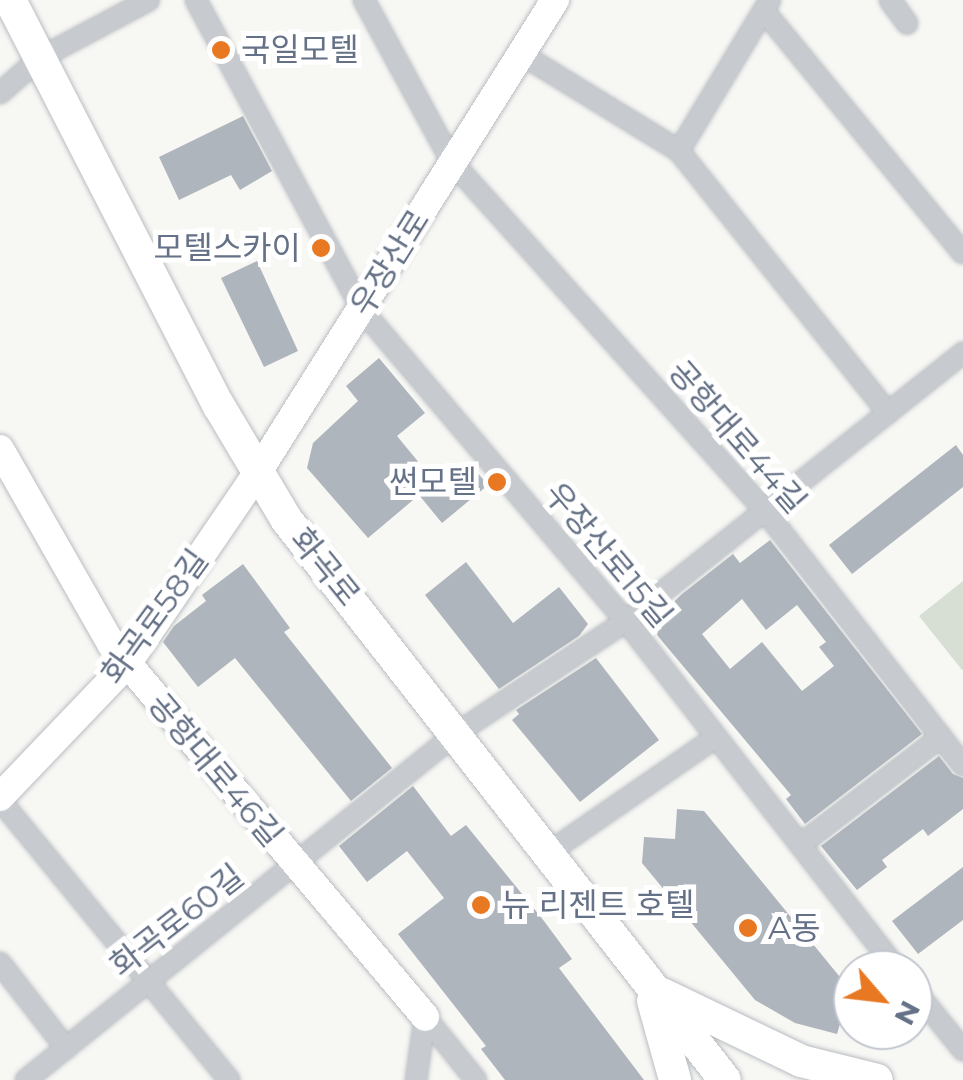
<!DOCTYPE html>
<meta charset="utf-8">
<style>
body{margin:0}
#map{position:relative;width:963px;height:1080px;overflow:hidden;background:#f7f7f4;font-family:Montserrat,"Noto Sans KR",sans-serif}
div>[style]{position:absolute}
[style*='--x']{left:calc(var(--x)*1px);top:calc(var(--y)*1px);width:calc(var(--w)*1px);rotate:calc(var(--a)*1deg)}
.green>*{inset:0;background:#d7dfd5}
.building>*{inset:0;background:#afb5bc}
.roads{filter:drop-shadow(0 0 2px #b9bdc2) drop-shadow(0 0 2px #b9bdc2)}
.street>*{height:20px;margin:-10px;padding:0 10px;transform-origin:10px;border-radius:10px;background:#c7cace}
.secondary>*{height:28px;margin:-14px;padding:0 14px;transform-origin:14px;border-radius:14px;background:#fff}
.primary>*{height:32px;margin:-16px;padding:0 16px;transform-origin:16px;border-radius:16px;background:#fff}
.dots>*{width:28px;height:28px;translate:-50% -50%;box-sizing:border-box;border:5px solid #fff;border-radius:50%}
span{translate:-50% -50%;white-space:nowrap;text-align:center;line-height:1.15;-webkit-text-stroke:10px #fff;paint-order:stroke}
.poi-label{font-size:32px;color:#657186}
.left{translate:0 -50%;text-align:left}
.right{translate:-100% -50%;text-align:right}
.street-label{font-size:32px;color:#657186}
.north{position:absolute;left:833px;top:950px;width:100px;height:100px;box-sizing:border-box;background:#fff;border:2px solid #c1c6cf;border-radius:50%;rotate:118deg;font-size:28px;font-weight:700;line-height:40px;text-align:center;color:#657186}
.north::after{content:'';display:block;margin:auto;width:35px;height:45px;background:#e97822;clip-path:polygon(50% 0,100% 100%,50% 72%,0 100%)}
</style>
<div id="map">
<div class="green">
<div style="clip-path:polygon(963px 581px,963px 669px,962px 670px,919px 616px)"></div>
</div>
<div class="building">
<div style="clip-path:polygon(243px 116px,272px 171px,240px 190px,231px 175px,179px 200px,159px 157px)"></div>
<div style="clip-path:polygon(257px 261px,298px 351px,264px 367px,221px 278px)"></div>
<div style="clip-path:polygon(379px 358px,425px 413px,397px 436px,439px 487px,469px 463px,488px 485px,442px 523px,419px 495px,368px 538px,307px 468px,313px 443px,358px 401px,346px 386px)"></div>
<div style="clip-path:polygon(956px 445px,963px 455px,963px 487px,852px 574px,829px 545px)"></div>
<div style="clip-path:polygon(evenodd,770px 540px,922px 734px,805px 824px,786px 799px,791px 795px,657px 635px,663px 612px,682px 594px,733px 554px,740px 563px,770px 540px,742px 599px,766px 630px,797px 605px,826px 642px,819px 647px,834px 666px,802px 691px,762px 642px,730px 669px,702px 634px,742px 599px)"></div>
<div style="clip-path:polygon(466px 562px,513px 623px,559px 587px,588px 624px,579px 636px,499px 689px,425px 595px)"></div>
<div style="clip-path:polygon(243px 564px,290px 628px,284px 632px,392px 768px,351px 801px,235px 658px,198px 687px,163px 642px,174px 626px,206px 601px,202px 595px)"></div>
<div style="clip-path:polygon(596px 658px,659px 740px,580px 802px,512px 720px,519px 714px,516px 710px)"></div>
<div style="clip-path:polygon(939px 756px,953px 774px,963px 778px,963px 809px,928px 836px,923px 829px,882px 860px,887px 867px,857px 890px,821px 846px)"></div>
<div style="clip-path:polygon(413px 786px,451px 836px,466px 825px,544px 921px,572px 959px,559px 968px,644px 1080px,505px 1080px,481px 1049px,486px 1046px,398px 934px,444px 898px,407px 851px,367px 882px,339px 846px)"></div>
<div style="clip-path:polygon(677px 809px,704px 811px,853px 993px,853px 1008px,842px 1017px,837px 1034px,795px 1023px,755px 1000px,642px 863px,644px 837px,675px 839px)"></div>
<div style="clip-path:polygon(963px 867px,963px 920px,918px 954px,892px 921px)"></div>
</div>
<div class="roads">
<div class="street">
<div style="--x:196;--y:0;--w:352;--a:61.8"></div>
<div style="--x:362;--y:310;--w:408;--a:49.7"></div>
<div style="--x:626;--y:621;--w:442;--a:52.1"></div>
<div style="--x:364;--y:0;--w:184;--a:61.5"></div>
<div style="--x:452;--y:162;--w:469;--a:48.1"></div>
<div style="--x:765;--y:511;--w:322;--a:52.1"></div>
<div style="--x:770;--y:0;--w:176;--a:121.1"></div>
<div style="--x:679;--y:151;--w:335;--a:51.4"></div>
<div style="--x:890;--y:0;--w:29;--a:54"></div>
<div style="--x:764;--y:11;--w:313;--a:50.6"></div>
<div style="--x:521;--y:54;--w:185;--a:31.5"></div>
<div style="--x:0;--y:93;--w:53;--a:-41.2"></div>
<div style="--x:40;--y:58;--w:123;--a:-28"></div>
<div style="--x:0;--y:800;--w:362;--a:50.7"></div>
<div style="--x:800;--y:845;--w:178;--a:-37.5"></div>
<div style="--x:548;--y:853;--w:204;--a:-34.6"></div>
<div style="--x:0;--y:963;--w:108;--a:52.2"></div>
<div style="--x:913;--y:988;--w:80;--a:51.1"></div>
<div style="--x:425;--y:1017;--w:81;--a:51"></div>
<div style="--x:26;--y:1080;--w:553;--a:-38.84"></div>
<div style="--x:457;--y:733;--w:203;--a:-33.5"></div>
<div style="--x:626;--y:621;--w:431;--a:-38.5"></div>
<div style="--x:416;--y:1080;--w:64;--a:-81.9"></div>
</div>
<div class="secondary">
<div style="--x:0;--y:449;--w:226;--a:60.3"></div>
<div style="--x:112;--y:645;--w:486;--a:49.9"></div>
<div style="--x:0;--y:797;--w:184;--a:-46.3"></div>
<div style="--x:127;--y:664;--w:232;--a:-55.7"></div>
<div style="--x:258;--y:472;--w:558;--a:-57.82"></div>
</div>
<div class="primary">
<div style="--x:10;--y:0;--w:457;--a:62.8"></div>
<div style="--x:219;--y:406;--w:131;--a:59.3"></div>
<div style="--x:286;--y:519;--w:712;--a:51.96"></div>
<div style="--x:662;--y:994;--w:154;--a:25.7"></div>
<div style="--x:801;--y:1061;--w:78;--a:14"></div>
<div style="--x:653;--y:1001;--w:82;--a:74.4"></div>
</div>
</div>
<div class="dots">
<div style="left:221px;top:50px;background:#e97822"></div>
<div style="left:321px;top:248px;background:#e97822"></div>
<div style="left:497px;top:482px;background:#e97822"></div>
<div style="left:481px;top:905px;background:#e97822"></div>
<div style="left:748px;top:928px;background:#e97822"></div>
</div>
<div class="poi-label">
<span class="left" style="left:241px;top:50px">국일모텔</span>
<span class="right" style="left:301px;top:248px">모텔스카이</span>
<span class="right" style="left:477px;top:482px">썬모텔</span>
<span class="left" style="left:501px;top:905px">뉴 리젠트 호텔</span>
<span class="left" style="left:768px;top:928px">A동</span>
</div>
<div class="street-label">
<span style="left:390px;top:263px;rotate:-58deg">우장산로</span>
<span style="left:737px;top:437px;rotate:49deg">공항대로44길</span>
<span style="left:608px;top:555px;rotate:50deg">우장산로15길</span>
<span style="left:325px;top:567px;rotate:51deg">화곡로</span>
<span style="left:155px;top:617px;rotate:-54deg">화곡로58길</span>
<span style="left:215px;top:770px;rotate:50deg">공항대로46길</span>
<span style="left:177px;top:921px;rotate:-38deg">화곡로60길</span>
</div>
<div class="north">N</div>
</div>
